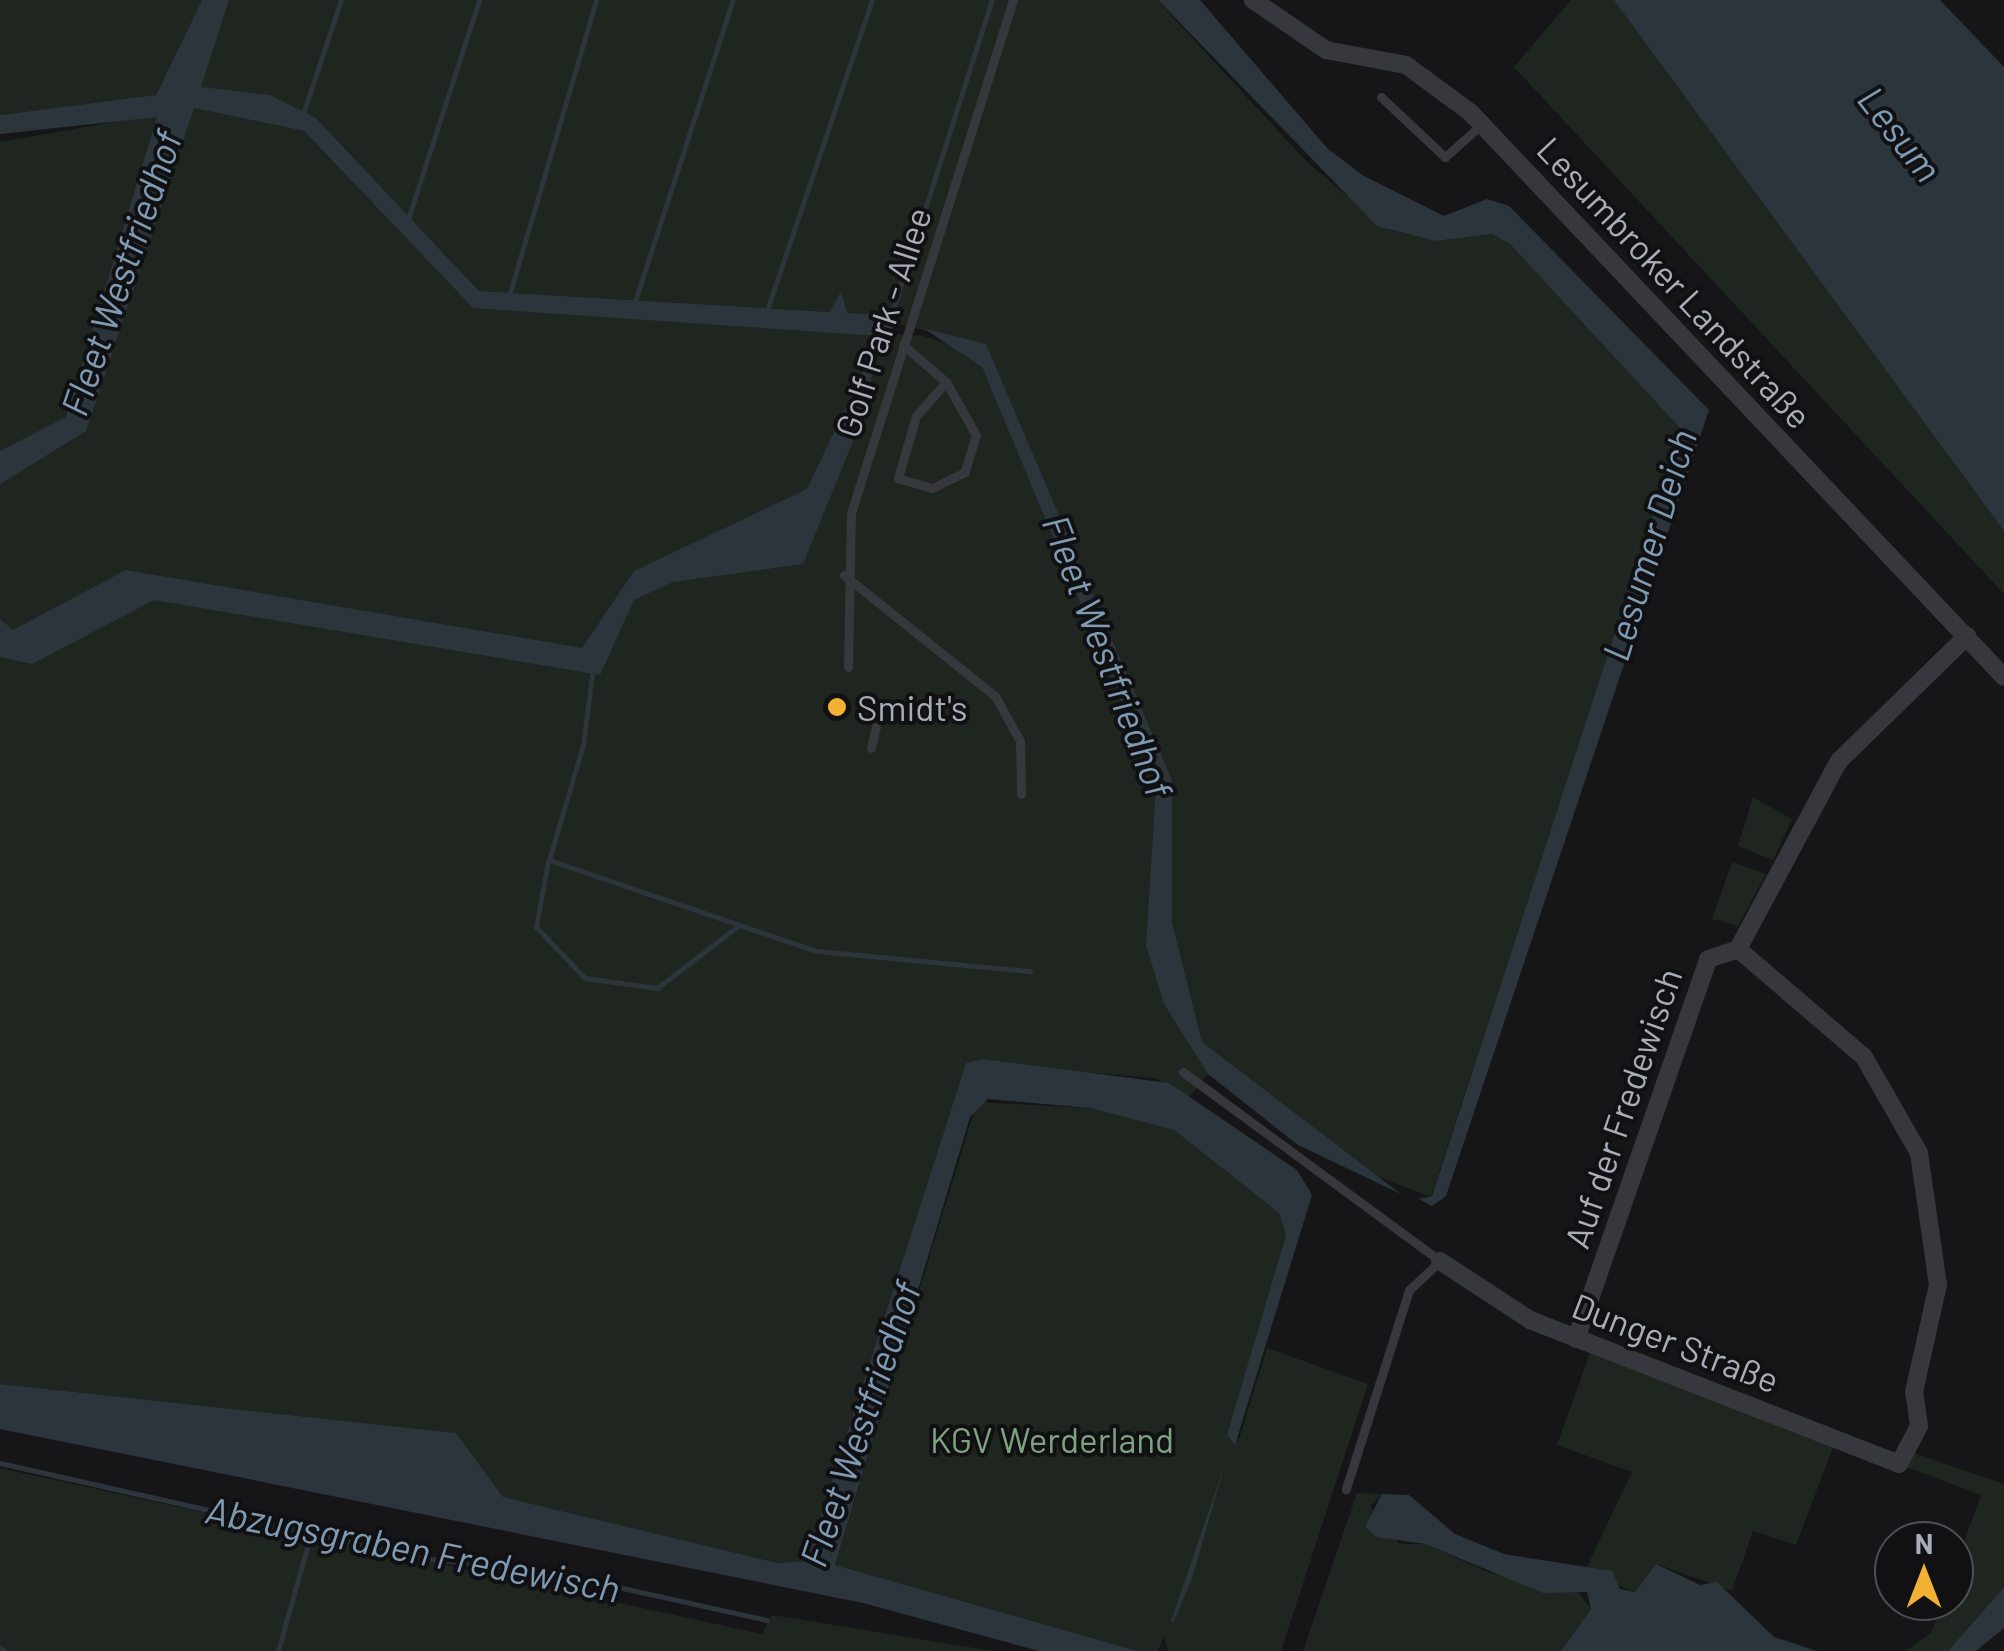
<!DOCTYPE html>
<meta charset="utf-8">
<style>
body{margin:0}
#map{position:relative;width:2004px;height:1651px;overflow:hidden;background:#161618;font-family:Barlow,sans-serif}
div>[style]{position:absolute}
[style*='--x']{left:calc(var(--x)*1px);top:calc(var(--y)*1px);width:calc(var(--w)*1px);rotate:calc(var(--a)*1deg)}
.green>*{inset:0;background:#1e261f}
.water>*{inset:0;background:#2c353c}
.stream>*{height:5px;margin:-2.5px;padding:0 2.5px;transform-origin:2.5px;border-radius:2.5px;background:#2c353c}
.service>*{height:9px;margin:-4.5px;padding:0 4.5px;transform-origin:4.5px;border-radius:4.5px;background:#37383d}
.minor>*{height:18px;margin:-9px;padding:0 9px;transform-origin:9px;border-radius:9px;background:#37383d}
.dots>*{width:28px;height:28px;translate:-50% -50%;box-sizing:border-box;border:5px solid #111113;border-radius:50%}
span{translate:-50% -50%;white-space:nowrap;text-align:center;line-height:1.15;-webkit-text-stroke:8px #111113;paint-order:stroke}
.street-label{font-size:35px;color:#a8adb8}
.poi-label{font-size:35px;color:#a8adb8}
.left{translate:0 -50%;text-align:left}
.park-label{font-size:35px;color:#7fa381}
.water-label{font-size:38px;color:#7f9bb3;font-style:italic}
.north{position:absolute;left:1874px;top:1521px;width:100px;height:100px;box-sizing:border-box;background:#111113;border:2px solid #4d4f55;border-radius:50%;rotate:0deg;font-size:28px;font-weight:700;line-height:40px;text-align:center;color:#a8adb8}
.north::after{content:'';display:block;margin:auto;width:35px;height:45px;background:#f2b134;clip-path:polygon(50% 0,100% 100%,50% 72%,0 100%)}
</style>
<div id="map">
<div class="green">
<div style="clip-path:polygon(0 0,202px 0,156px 95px,0 115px)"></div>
<div style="clip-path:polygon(229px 0,1157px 0,1308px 163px,1387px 229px,1435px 241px,1492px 234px,1510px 244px,1682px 429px,1431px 1197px,1361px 1170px,1202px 1042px,1172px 922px,1172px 780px,986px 344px,847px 313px,841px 291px,831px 312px,479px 291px,316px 118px,200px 87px)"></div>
<div style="clip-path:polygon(1571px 0,1614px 0,1625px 10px,2004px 531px,2004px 594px,1514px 67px)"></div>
<div style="clip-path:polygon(194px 108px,304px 131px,473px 308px,923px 336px,969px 351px,982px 367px,1156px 785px,1150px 891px,1164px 1004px,1208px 1074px,1189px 1097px,1155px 1078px,966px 1063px,806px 1561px,778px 1563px,502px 1497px,456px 1433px,0 1384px,0 142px)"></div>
<div style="clip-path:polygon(1753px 797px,1792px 819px,1773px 860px,1738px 846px)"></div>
<div style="clip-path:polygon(1732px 862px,1766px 874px,1738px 926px,1712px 919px)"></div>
<div style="clip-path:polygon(977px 1102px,1090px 1108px,1174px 1130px,1279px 1213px,1286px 1235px,1228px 1434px,1239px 1439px,1267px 1348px,1368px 1384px,1281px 1651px,1168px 1651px,1164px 1635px,1158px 1651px,1138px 1651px,835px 1565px)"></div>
<div style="clip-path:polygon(1591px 1350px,1835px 1442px,1796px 1545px,1753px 1531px,1732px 1591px,1656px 1564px,1635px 1592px,1585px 1571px,1632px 1472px,1557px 1445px)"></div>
<div style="clip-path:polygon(1911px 1452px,2004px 1484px,2004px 1587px,1948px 1651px,1906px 1651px,1931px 1633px,1943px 1601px,1954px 1601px,1954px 1570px,1981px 1495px,1904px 1466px)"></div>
<div style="clip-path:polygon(0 1468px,762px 1634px,772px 1615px,993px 1651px,0 1651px)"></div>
<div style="clip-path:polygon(1357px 1493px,1382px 1494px,1370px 1506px,1399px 1544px,1425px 1544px,1490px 1573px,1574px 1587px,1591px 1609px,1561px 1651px,1303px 1651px)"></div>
</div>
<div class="water">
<div style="clip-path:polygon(202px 0,229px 0,201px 87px,270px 95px,316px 118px,479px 291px,830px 312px,841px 291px,847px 313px,890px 316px,897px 326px,878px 336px,473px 308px,304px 131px,194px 108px,86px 431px,0 484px,0 451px,66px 417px,157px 117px,0 134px,0 115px,156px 95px)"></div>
<div style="clip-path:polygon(1158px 0,1200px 0,1327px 148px,1362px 175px,1444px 216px,1487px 199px,1509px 206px,1709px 410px,1446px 1196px,1432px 1206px,1419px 1199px,1432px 1196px,1681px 429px,1510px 244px,1492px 234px,1435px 241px,1377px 226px)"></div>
<div style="clip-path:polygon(1614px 0,1940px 0,2004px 67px,2004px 531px)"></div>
<div style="clip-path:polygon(923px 328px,986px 344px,1172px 780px,1172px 922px,1202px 1042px,1401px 1194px,1298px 1145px,1208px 1074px,1164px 1004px,1146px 945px,1156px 785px,982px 367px)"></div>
<div style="clip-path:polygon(863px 371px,872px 375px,867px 407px,803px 564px,673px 582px,634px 600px,600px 675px,154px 600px,32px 664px,0 657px,0 619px,13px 630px,126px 570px,582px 648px,634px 571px,807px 489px)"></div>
<div style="clip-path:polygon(983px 1059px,1169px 1083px,1297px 1170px,1312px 1195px,1235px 1445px,1227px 1435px,1286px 1235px,1279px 1213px,1174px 1130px,1090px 1108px,988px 1099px,970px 1117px,835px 1565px,1138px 1651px,1039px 1651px,863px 1603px,0 1429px,0 1384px,456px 1433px,503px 1497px,778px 1563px,806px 1561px,966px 1063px)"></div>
<div style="clip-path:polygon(1225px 1464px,1192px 1579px,1173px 1623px,1171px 1621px)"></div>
<div style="clip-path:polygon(1382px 1494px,1409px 1495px,1455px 1534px,1504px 1554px,1612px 1571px,1620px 1589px,1635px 1592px,1656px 1564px,1700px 1585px,1717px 1582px,1774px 1637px,1817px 1651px,1561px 1651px,1591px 1609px,1587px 1592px,1543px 1593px,1425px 1544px,1377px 1537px,1365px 1527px)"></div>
<div style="clip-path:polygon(2004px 1587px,2004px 1628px,1976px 1651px,1948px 1651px)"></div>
</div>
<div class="stream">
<div style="--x:303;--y:114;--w:120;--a:-71.6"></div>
<div style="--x:408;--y:219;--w:230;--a:-72"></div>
<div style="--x:509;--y:296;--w:309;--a:-73.6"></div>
<div style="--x:635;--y:301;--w:317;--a:-72"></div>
<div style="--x:767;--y:310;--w:327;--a:-71.3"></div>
<div style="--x:889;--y:322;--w:338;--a:-72.3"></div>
<div style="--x:592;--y:674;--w:72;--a:97.2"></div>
<div style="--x:583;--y:745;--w:120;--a:106.5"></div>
<div style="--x:549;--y:860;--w:283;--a:18.8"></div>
<div style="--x:817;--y:951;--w:214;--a:5.4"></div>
<div style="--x:548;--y:861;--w:67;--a:100.3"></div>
<div style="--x:536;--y:927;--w:71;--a:46.1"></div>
<div style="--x:585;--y:978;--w:73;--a:7.9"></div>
<div style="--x:657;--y:988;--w:102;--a:-37.4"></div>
<div style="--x:0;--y:1463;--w:433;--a:12.7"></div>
<div style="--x:422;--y:1558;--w:134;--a:6.4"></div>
<div style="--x:555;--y:1573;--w:217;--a:12.5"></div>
<div style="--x:0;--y:1648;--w:5;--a:37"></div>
<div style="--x:278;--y:1651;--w:126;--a:-74.3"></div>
</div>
<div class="service">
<div style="--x:1381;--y:97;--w:88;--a:43.2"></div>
<div style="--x:1445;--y:157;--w:50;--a:-41.7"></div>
<div style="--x:903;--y:345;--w:57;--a:40.7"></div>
<div style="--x:946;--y:382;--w:61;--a:60.5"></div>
<div style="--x:976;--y:435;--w:39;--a:107"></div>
<div style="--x:965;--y:472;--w:37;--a:154"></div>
<div style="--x:932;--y:488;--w:35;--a:-164"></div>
<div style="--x:898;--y:478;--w:65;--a:-73.8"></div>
<div style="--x:916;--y:416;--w:45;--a:-48.6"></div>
<div style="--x:844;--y:575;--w:193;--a:38.7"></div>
<div style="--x:995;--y:696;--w:51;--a:60.9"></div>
<div style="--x:1020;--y:741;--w:53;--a:88.9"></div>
<div style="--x:848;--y:667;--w:154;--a:-88.9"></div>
<div style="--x:851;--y:513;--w:538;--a:-72.47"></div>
<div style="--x:871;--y:748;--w:32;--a:-77"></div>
<div style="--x:1183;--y:1072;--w:319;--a:36.3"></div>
<div style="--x:1440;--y:1261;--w:42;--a:136.9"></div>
<div style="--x:1409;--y:1290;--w:209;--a:107.6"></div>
</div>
<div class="minor">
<div style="--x:1253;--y:0;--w:88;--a:34.4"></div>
<div style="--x:1326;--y:50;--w:81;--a:10.6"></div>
<div style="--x:1406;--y:65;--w:81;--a:36.4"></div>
<div style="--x:1471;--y:113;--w:776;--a:46.62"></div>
<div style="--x:1440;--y:1261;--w:108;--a:33.2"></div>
<div style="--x:1530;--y:1320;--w:396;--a:21.3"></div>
<div style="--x:1899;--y:1464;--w:43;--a:-62.2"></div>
<div style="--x:1919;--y:1426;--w:34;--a:-98"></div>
<div style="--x:1914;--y:1392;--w:110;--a:-77.4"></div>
<div style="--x:1938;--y:1285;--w:133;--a:-98.2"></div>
<div style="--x:1919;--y:1153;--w:111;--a:-119.8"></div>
<div style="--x:1864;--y:1057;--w:166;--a:-139.4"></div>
<div style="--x:1576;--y:1339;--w:402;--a:-70.8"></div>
<div style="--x:1708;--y:959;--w:32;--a:-18"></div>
<div style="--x:1738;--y:949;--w:213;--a:-61.8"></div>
<div style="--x:1839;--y:761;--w:179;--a:-44.3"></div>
</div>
<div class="dots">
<div style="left:837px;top:707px;background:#f2b134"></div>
</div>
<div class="street-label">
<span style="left:1675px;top:282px;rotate:47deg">Lesumbroker Landstraße</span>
<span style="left:882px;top:322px;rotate:-72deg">Golf Park - Allee</span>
<span style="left:1622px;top:1108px;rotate:-71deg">Auf der Fredewisch</span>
<span style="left:1676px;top:1342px;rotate:21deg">Dunger Straße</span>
</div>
<div class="poi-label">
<span class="left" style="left:857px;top:707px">Smidt's</span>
</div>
<div class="park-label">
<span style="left:1052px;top:1439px">KGV Werderland</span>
</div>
<div class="water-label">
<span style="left:1900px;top:134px;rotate:52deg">Lesum</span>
<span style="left:121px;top:273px;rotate:-71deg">Fleet Westfriedhof</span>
<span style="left:1649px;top:545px;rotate:-73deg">Lesumer Deich</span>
<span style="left:1108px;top:656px;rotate:69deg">Fleet Westfriedhof</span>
<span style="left:860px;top:1424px;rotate:-71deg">Fleet Westfriedhof</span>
<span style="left:413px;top:1549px;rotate:11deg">Abzugsgraben Fredewisch</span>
</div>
<div class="north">N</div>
</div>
